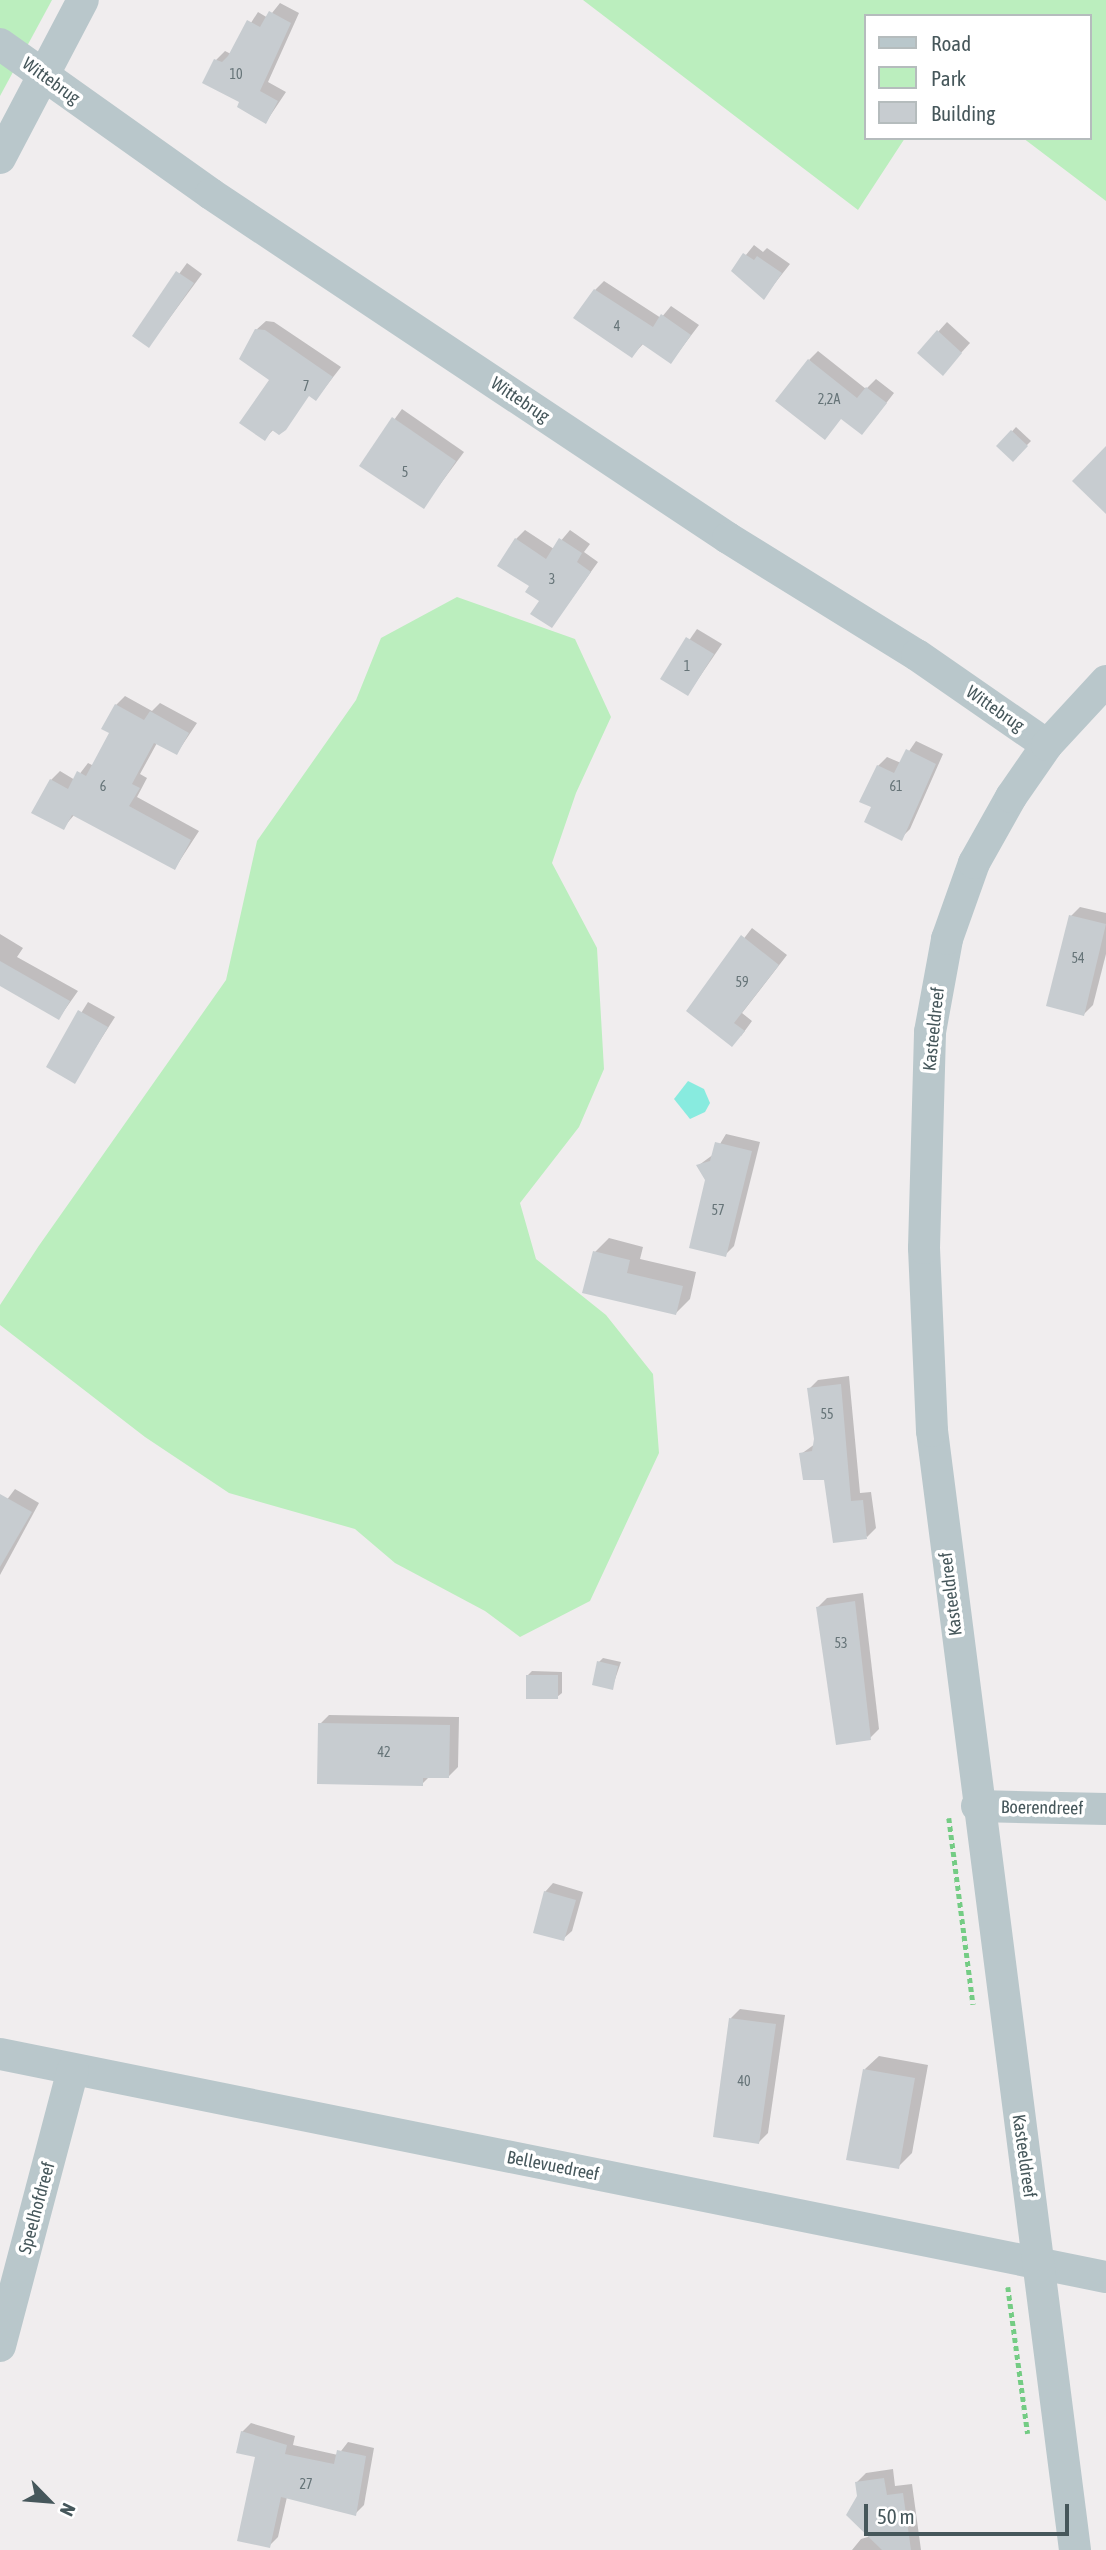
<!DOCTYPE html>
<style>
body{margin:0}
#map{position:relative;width:1106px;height:2550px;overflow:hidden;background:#f0edee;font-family:"Asap Condensed",sans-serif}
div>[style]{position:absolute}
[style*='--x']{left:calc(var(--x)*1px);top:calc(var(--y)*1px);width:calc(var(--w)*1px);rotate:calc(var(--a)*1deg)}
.green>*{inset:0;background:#bbeebe}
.water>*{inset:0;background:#88ebdf}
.shadow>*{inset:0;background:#0003}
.building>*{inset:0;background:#c7ccd0}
.path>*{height:4.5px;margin-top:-2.25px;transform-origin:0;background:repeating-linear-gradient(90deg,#74cc84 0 5px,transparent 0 8.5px)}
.minor>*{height:32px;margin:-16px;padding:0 16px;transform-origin:16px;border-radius:16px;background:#b9c7cb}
span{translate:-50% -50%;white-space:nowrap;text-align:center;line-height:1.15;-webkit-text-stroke:7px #fff;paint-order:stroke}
.number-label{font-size:14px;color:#667478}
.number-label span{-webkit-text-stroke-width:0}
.street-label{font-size:18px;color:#46575b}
.legend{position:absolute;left:864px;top:14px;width:228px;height:126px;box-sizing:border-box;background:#fff;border:2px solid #b5bcbd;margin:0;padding:9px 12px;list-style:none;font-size:21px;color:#46575b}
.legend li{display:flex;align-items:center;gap:14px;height:35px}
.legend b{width:35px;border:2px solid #b5bcbd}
.north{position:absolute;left:14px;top:2466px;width:70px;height:70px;-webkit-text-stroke:5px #fff;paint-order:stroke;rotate:115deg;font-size:19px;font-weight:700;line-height:28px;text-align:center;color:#46575b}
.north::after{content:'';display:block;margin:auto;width:24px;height:32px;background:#46575b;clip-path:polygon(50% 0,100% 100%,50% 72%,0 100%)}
.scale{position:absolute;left:864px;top:2504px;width:205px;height:32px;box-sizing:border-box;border:4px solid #46575b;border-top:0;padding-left:9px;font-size:21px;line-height:24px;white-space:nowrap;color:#46575b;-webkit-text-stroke:5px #fff;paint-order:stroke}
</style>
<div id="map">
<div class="green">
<div style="clip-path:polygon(0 0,52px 0,0 96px)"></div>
<div style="clip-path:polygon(583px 0,1106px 0,1106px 201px,1023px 138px,1090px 138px,1090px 16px,866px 16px,866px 138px,905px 138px,858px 210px)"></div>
<div style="clip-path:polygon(457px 597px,575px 639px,611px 717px,576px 793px,552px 863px,597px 948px,604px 1069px,579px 1127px,520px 1203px,536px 1259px,606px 1315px,653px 1374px,659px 1453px,590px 1601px,520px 1637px,485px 1611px,395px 1563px,355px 1529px,229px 1493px,145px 1437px,0 1325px,0 1305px,38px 1247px,226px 980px,257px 841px,356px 700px,381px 638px)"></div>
</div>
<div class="water">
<div style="clip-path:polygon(688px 1081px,704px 1089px,710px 1103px,705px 1112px,690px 1119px,674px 1099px)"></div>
</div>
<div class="shadow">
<div style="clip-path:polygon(280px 3px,299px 13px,268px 82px,286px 92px,266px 122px,241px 102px,216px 60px,225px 51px,231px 54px,258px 12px,268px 18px)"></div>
<div style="clip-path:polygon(754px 245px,763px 252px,767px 248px,790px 264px,764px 297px,733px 271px)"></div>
<div style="clip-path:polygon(187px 263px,202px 274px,149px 346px,134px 336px)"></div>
<div style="clip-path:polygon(604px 281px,661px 318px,671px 306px,699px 325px,671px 362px,644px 343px,632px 356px,595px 290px)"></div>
<div style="clip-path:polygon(266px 321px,274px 322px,341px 367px,316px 399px,310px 394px,265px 438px,271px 379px,256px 330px)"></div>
<div style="clip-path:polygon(947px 322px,970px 343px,951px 364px,919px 353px)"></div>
<div style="clip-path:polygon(818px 351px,866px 389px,876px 379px,894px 393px,870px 424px,809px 360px)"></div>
<div style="clip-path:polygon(402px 409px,464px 452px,424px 506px,361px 465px)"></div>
<div style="clip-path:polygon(1016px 427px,1031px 441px,1013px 459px,999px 446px)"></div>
<div style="clip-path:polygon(525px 530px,554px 549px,570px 530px,590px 544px,584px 552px,598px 562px,552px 626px,516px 539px)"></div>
<div style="clip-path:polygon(697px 629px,722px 644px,688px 694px,663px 678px)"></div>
<div style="clip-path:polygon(125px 696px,152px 711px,160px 703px,197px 723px,177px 753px,157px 743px,140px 774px,147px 778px,137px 797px,199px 831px,175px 868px,75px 814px,63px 828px,51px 780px,60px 771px,75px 780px,88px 763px,94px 766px,112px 732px,116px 705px)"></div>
<div style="clip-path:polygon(916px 741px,943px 754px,910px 829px,901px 838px,874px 807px,878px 766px,887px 757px,901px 763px)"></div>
<div style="clip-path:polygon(1080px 907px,1106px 913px,1106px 954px,1093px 1005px,1084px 1014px,1071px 916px)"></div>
<div style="clip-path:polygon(752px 928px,787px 955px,742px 1013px,752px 1021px,741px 1036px,688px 1011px)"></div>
<div style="clip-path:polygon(0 934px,23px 948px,17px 957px,78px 991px,59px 1018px,0 984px)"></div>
<div style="clip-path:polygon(88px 1002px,115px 1017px,74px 1081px,48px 1066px)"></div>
<div style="clip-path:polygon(726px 1134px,760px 1142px,734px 1246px,725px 1255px,707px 1179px,699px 1165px,714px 1154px)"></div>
<div style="clip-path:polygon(609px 1238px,643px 1247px,640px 1259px,696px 1272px,690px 1299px,676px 1313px,595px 1252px)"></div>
<div style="clip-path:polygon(849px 1376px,860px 1493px,871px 1492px,876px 1528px,867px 1537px,826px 1478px,801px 1454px,815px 1444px,809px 1389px,818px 1380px)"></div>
<div style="clip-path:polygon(15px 1489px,39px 1503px,0 1575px,0 1509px)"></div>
<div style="clip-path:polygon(863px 1593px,879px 1729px,870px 1738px,818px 1607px,827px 1598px)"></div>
<div style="clip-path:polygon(603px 1658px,621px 1662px,612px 1688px,599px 1662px)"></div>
<div style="clip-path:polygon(532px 1671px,562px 1672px,562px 1693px,557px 1697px,528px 1675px)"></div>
<div style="clip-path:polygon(329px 1715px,459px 1717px,458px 1767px,449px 1776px,430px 1776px,422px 1784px,320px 1724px)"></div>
<div style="clip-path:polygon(553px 1883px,583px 1892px,572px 1931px,563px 1939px,545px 1892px)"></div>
<div style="clip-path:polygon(740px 2009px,785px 2015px,768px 2133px,759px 2142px,731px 2018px)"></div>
<div style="clip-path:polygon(879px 2056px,928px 2065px,912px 2153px,898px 2167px,865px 2069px)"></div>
<div style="clip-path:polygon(251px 2423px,295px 2436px,293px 2445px,338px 2455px,348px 2442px,374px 2448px,364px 2505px,355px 2514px,287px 2497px,278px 2537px,269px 2546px,257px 2455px,242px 2432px)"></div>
<div style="clip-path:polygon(893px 2469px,895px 2486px,912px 2484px,921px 2550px,852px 2550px,861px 2539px,871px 2536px,857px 2482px,866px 2473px)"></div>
</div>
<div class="building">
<div style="clip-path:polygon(269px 11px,291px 23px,260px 91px,278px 101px,266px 124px,237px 107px,239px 102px,202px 83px,214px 59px,222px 62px,228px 56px,247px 20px,260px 27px)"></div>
<div style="clip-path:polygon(743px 253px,754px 260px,757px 256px,782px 273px,764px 300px,731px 271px)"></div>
<div style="clip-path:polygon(176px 271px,194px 283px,149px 348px,132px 336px)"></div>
<div style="clip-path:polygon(594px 289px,653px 327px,661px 314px,691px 335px,671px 364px,642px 344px,632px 358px,573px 318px)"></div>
<div style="clip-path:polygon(255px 329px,265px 330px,333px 377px,316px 401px,309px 396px,286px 430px,279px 435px,272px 430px,265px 441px,239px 423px,269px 380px,239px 359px)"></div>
<div style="clip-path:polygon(937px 330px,962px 353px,943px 376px,917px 353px)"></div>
<div style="clip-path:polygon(808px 359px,857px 398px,866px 387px,887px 403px,862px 435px,841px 419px,825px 440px,775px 401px)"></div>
<div style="clip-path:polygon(392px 417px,456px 461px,424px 509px,359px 466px)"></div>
<div style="clip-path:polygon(1011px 430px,1028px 446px,1013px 462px,996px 446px)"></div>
<div style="clip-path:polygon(1106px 446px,1106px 514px,1072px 481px)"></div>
<div style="clip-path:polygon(515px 538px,546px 559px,559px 538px,582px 553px,577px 562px,591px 572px,552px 628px,530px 614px,539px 601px,525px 592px,529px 586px,497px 566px)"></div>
<div style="clip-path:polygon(686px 637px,714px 654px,688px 696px,660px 679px)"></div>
<div style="clip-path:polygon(115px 704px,144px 720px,150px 711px,189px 733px,177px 755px,154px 743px,132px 784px,140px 788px,129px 806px,191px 840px,175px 870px,72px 815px,64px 830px,31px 813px,50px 779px,68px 789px,77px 771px,86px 776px,109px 733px,101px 729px)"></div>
<div style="clip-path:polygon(906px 749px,936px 764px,902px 841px,864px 822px,871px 807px,859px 802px,877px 765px,894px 773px)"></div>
<div style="clip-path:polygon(1069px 915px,1106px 924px,1084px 1016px,1046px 1006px)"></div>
<div style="clip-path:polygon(741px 935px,779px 965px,734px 1023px,745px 1031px,732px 1047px,686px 1011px)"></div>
<div style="clip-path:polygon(0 961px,70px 1001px,59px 1020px,0 986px)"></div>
<div style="clip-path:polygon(78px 1010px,108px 1027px,75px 1084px,46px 1067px)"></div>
<div style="clip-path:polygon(715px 1142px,752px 1151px,726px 1257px,689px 1248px,705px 1180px,696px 1165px,710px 1161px)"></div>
<div style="clip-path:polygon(593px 1251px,630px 1260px,627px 1273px,683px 1286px,676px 1315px,582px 1293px)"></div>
<div style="clip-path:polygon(841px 1384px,851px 1501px,863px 1500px,867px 1539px,833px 1543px,824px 1480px,803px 1480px,799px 1453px,812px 1451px,814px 1439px,807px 1388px)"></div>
<div style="clip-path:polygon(0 1494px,32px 1512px,0 1567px)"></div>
<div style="clip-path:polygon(855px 1601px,871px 1740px,836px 1745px,816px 1607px)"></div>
<div style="clip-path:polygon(597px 1661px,618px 1666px,613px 1690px,592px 1685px)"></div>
<div style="clip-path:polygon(526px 1675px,558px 1675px,558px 1699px,526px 1699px)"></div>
<div style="clip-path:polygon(318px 1723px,450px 1725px,449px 1778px,423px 1778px,423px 1786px,317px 1784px)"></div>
<div style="clip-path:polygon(544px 1891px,576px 1900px,564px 1941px,533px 1933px)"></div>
<div style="clip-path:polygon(729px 2018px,776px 2024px,759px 2144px,713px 2137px)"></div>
<div style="clip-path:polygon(863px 2069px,915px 2078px,899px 2169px,846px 2160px)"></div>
<div style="clip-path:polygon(241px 2431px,287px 2445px,285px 2454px,334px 2464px,337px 2450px,366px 2456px,356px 2516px,281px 2497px,270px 2548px,237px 2541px,255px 2457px,236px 2453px)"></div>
<div style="clip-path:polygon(884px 2478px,887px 2495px,903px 2493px,911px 2550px,882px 2550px,846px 2515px,857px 2496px,855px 2482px)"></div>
</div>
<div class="path">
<div style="--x:949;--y:1818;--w:188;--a:82.6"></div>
<div style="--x:1008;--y:2287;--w:148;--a:82.3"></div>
</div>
<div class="minor">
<div style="--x:0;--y:44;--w:259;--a:35.4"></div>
<div style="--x:211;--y:194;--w:621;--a:33.64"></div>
<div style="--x:728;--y:538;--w:222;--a:31.8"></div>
<div style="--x:917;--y:655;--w:158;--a:34.7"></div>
<div style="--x:0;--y:158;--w:178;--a:-62.3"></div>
<div style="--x:977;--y:1806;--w:129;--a:1.3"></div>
<div style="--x:0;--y:2054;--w:1128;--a:11.4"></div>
<div style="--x:0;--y:2346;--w:285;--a:-75.2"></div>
<div style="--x:1075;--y:2550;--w:1128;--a:-97.28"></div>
<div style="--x:932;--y:1431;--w:183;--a:-92.5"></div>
<div style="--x:924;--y:1248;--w:216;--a:-88.4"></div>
<div style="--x:930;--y:1032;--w:95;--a:-79.6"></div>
<div style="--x:947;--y:939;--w:81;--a:-70.4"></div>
<div style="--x:974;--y:863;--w:76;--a:-60.7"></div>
<div style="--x:1011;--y:797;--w:63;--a:-55.3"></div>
<div style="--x:1047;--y:745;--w:87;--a:-47.3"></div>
</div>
<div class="number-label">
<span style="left:236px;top:74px">10</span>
<span style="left:617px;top:326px">4</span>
<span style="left:306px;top:386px">7</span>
<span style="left:829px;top:399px">2,2A</span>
<span style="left:405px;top:472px">5</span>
<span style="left:552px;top:579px">3</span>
<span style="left:687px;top:666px">1</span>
<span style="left:103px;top:786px">6</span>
<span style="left:896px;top:786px">61</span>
<span style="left:1078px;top:958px">54</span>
<span style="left:742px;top:982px">59</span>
<span style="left:718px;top:1210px">57</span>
<span style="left:827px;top:1414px">55</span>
<span style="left:841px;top:1643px">53</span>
<span style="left:384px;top:1752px">42</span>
<span style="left:744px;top:2081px">40</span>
<span style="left:306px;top:2484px">27</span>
</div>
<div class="street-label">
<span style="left:51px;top:81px;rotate:36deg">Wittebrug</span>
<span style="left:520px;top:400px;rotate:34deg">Wittebrug</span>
<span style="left:995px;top:709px;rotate:35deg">Wittebrug</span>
<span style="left:934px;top:1029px;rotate:-84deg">Kasteeldreef</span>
<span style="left:951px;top:1594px;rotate:-97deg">Kasteeldreef</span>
<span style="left:1042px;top:1808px;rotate:1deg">Boerendreef</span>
<span style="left:1024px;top:2156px;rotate:82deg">Kasteeldreef</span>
<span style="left:553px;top:2166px;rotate:11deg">Bellevuedreef</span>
<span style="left:37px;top:2208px;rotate:-75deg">Speelhofdreef</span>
</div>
<ul class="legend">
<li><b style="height:9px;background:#b9c7cb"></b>Road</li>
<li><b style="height:19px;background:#bbeebe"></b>Park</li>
<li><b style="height:19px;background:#c7ccd0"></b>Building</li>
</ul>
<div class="north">N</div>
<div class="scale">50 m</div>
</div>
